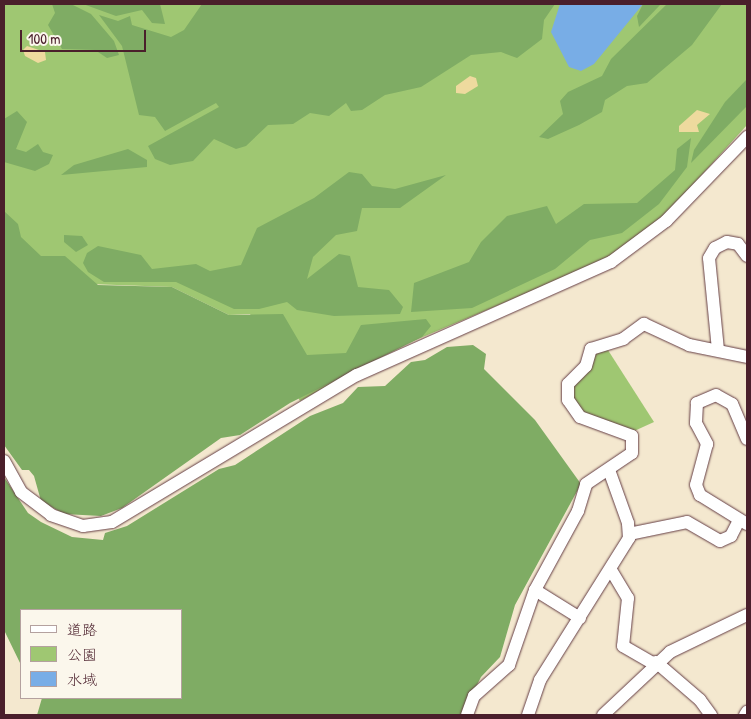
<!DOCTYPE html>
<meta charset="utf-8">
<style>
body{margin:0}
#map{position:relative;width:751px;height:719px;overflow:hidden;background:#f4e8cf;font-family:"Patrick Hand","Klee One",sans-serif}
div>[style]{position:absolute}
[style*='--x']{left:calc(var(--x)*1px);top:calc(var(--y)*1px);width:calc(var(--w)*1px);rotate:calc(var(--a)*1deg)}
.green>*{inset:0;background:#9fc772}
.forest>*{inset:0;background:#7fac64}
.sand>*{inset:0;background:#eeda9e}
.water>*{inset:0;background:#78ade6}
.roads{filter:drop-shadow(0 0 1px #643d44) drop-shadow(0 0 1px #643d44)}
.minor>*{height:12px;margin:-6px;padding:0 6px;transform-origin:6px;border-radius:6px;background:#fff}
span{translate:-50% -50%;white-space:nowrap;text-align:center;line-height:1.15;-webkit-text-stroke:4px #fbf7ec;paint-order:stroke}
.frame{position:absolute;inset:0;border:5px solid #4a1f2b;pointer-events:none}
.legend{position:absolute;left:20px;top:609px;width:162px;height:90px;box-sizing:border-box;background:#fbf7ec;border:1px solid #b4a19f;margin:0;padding:6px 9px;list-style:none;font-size:15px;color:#4a1f2b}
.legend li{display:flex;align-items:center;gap:10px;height:25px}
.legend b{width:25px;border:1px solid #b4a19f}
.scale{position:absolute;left:20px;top:30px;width:126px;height:22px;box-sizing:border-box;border:2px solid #4a1f2b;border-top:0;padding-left:6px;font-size:15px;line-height:18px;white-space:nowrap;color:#4a1f2b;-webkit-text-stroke:4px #fbf7ec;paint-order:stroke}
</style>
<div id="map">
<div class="green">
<div style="clip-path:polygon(4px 4px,747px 4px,747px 125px,660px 221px,615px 256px,399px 347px,300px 401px,250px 314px,229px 315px,172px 287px,62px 283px,4px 221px)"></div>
<div style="clip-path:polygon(606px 347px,654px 422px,632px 432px,581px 413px,571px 394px,572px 385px,594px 350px)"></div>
</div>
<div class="forest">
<div style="clip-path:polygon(52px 4px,71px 4px,91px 14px,114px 41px,119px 55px,107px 58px,95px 50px,62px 49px,48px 25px,55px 13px)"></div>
<div style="clip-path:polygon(83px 4px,160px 4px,165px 24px,152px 23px,142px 10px,116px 16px)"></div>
<div style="clip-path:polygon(202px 4px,555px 4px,544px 20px,542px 39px,517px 58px,501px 52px,471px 55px,421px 87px,385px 95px,362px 110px,351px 111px,346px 103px,329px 116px,310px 113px,293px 124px,268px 125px,246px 146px,236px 149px,214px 139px,193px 161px,170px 165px,155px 159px,148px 146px,219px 107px,216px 103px,165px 131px,155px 117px,139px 115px,122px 46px,99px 15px,118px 21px,130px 16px,132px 25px,171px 37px,184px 30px)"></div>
<div style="clip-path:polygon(643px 4px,661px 4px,639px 27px,637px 16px)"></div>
<div style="clip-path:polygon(667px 4px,722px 4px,692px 45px,647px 83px,627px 86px,605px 100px,602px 112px,579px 125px,548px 139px,539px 137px,563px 114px,560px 101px,568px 92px,602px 76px,611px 59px)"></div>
<div style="clip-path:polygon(747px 79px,747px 106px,691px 163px,694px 150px,725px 102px)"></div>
<div style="clip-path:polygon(17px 111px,27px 122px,16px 149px,26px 152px,38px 144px,43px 152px,53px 155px,49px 164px,35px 171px,4px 162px,4px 119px)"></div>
<div style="clip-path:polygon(691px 138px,687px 167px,659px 204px,622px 233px,590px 240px,555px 269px,472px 308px,411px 312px,414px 283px,469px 262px,481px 242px,507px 216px,547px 206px,556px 224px,584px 204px,637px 203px,675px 170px,677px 149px)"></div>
<div style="clip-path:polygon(128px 149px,147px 160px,147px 167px,61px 175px,74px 165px)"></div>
<div style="clip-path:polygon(349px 172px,362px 174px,372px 186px,395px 189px,446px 175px,400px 208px,362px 208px,357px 231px,336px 235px,313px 257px,307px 279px,339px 254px,350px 256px,358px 287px,389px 290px,403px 307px,400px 314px,334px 316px,297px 310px,287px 302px,259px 309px,234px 309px,176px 282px,104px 282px,88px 272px,83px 263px,87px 253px,98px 246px,141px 255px,152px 269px,196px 264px,210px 271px,241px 265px,257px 228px,314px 198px)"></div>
<div style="clip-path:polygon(4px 211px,18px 224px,21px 237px,41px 256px,65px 256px,98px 285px,172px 287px,229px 315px,283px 314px,307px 355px,346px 353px,361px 325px,426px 319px,431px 326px,422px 337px,290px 403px,240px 435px,221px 438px,122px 508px,101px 516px,64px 514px,41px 501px,34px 476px,29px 470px,22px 470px,4px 445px)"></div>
<div style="clip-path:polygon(64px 235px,82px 236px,88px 245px,76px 252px,64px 242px)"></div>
<div style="clip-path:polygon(473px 345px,486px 354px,484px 369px,535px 420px,581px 484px,515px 605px,500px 657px,481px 677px,462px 715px,37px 715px,42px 698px,181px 698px,181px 610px,21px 610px,21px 665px,4px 630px,4px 477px,28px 513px,41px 522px,72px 537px,103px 540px,105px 533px,127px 526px,219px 469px,235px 465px,310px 416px,343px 403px,358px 387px,385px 386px,411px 362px,425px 360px,447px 347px)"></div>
</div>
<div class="sand">
<div style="clip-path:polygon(27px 46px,45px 52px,46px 60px,38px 63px,25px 56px,23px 50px)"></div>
<div style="clip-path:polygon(470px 76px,476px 78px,478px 86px,465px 94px,456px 93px,456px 86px)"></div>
<div style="clip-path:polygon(697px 110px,710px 114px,697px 125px,699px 132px,679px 132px,679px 126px)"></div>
</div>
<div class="water">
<div style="clip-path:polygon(560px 4px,643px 4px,594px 64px,581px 71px,569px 67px,551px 32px)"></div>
</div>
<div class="roads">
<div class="minor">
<div style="--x:718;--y:350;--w:92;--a:-95.6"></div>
<div style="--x:709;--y:258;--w:12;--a:-59"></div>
<div style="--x:715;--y:248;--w:13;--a:-27"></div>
<div style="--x:727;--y:242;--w:11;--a:10"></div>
<div style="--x:738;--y:244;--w:15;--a:53"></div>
<div style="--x:747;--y:439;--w:38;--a:-113"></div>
<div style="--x:732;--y:404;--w:18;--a:-151"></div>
<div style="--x:716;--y:395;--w:21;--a:157"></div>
<div style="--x:697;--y:403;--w:20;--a:93"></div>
<div style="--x:696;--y:423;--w:24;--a:62"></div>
<div style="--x:707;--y:444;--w:42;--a:105"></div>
<div style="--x:696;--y:485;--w:11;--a:68"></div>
<div style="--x:700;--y:495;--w:55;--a:31.7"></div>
<div style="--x:4;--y:461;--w:35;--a:61"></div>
<div style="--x:21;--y:492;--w:38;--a:37"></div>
<div style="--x:51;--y:515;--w:34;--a:19"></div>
<div style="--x:83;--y:526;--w:29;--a:-8"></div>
<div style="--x:112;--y:522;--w:286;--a:-31"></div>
<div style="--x:357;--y:375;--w:278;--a:-24"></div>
<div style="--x:611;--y:262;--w:69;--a:-36.7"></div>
<div style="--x:666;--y:221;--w:117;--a:-46"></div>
<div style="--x:629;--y:534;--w:59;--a:-11.7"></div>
<div style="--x:687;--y:522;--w:38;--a:30"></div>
<div style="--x:720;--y:541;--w:12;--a:-24"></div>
<div style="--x:731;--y:536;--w:18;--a:-63"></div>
<div style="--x:611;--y:570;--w:33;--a:59"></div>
<div style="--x:628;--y:598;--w:48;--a:95.9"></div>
<div style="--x:623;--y:646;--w:36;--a:30"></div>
<div style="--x:535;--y:590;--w:53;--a:31.9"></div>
<div style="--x:656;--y:662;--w:58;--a:40.8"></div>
<div style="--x:700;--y:700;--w:19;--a:54"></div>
<div style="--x:467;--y:715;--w:20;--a:-70"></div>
<div style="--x:474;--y:696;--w:47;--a:-41.5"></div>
<div style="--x:509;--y:665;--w:79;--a:-70.9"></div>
<div style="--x:535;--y:590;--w:90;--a:-61.4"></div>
<div style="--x:578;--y:511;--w:28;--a:-73"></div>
<div style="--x:586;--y:484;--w:55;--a:-34"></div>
<div style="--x:632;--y:453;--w:17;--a:-90"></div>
<div style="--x:632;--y:436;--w:55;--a:-159.9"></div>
<div style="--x:580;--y:417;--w:21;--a:-125"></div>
<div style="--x:568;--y:400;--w:16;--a:-90"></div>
<div style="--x:568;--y:384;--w:25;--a:-45"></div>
<div style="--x:586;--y:366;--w:18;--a:-74"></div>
<div style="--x:591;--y:349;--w:34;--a:-17"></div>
<div style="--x:623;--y:339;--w:26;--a:-36"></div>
<div style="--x:644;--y:324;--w:50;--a:25"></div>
<div style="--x:689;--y:345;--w:59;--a:11.7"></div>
<div style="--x:528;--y:715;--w:37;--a:-71"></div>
<div style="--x:540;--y:680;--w:168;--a:-57.9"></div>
<div style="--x:629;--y:538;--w:15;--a:-94"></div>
<div style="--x:628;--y:523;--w:56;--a:-109.7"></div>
<div style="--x:603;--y:715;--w:92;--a:-43.2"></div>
<div style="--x:670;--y:652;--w:85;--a:-25.7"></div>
<div style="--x:745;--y:715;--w:4;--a:-56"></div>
</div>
</div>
<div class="frame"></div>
<ul class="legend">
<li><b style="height:6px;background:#fff"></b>道路</li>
<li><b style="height:14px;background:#9fc772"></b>公園</li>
<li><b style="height:14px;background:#78ade6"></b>水域</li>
</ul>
<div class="scale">100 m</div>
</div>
